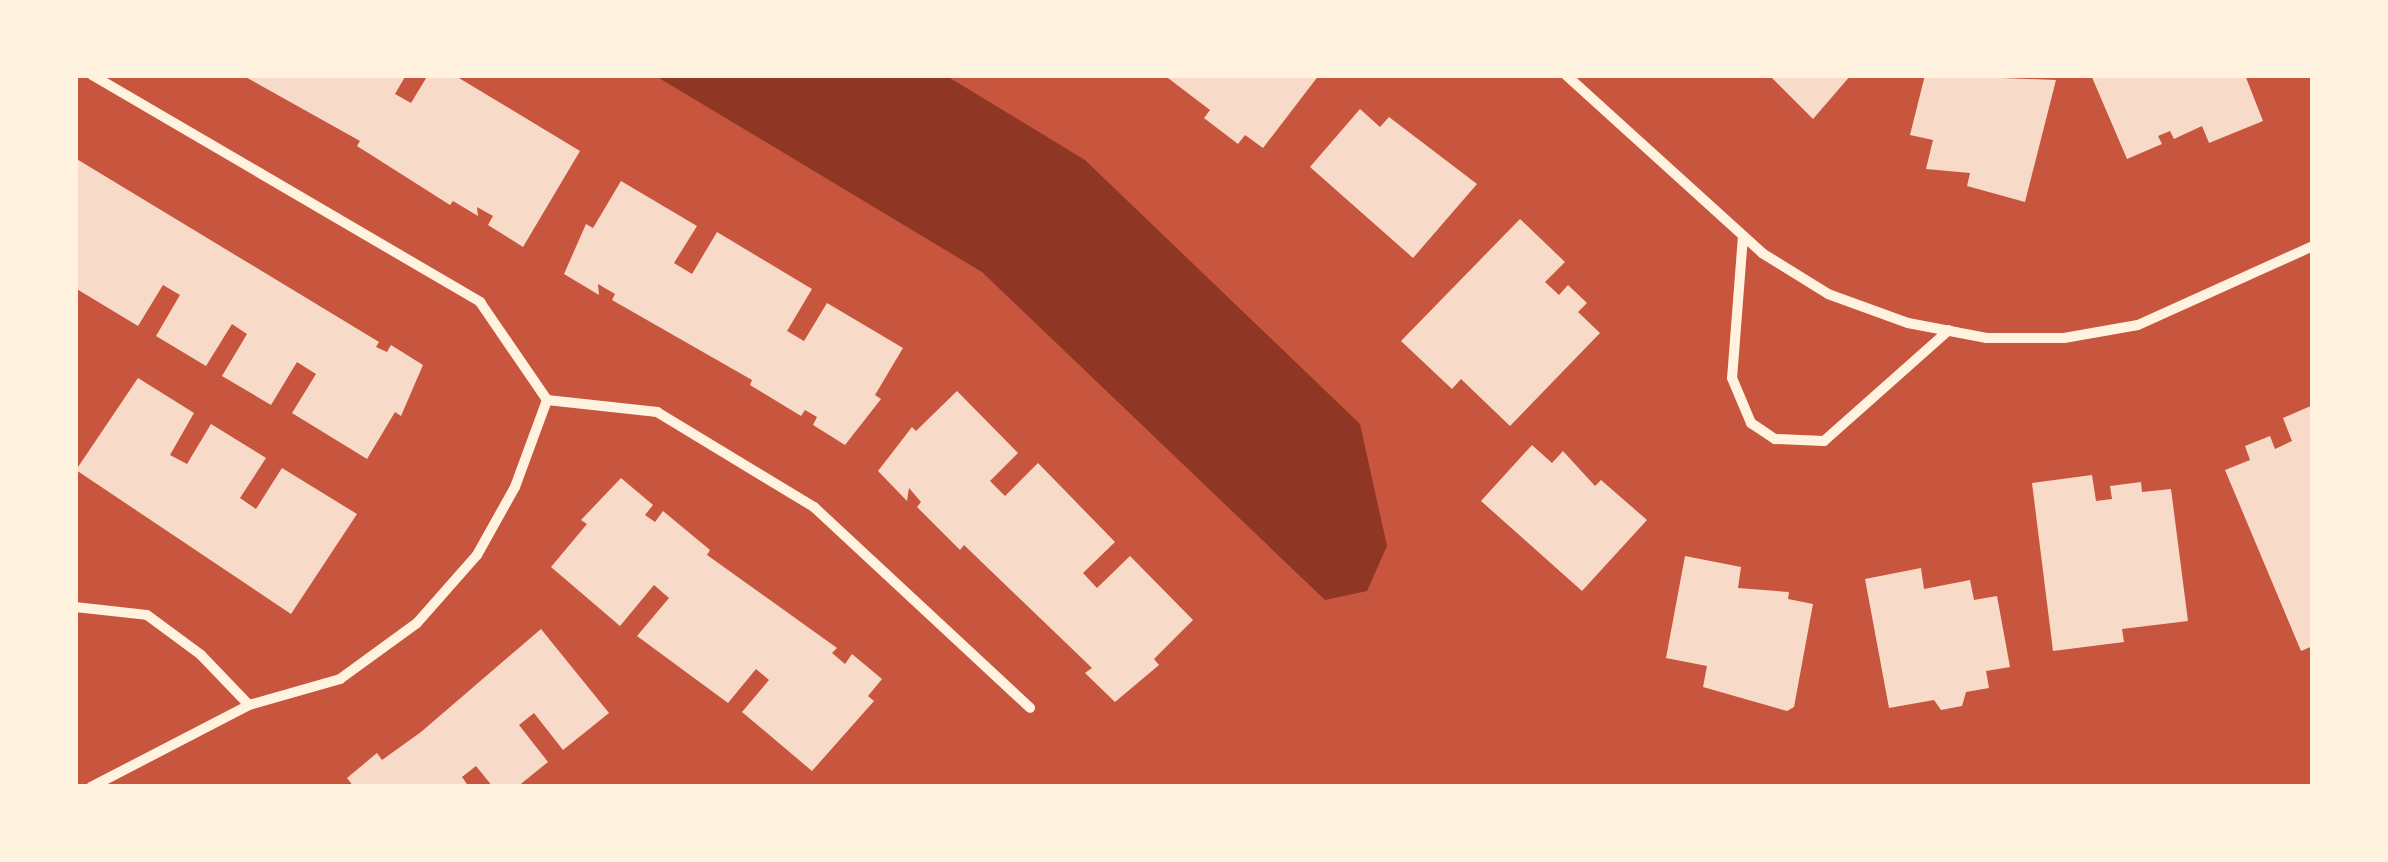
<!DOCTYPE html>
<style>
body{margin:0}
#map{position:relative;width:2388px;height:862px;overflow:hidden;background:#c8553d;font-family:Mulish,sans-serif}
div>[style]{position:absolute}
[style*='--x']{left:calc(var(--x)*1px);top:calc(var(--y)*1px);width:calc(var(--w)*1px);rotate:calc(var(--a)*1deg)}
.water>*{inset:0;background:#8f3625}
.building>*{inset:0;background:#f7dbc8}
.minor>*{height:10px;margin:-5px;padding:0 5px;transform-origin:5px;border-radius:5px;background:#fff3e0}
span{translate:-50% -50%;white-space:nowrap;text-align:center;line-height:1.15;-webkit-text-stroke:9px #fff3e0;paint-order:stroke}
.frame{position:absolute;inset:0;border:78px solid #fff3e0;pointer-events:none}
</style>
<div id="map">
<div class="water">
<div style="clip-path:polygon(654px 75px,945px 75px,1085px 160px,1360px 424px,1387px 546px,1367px 591px,1325px 600px,982px 272px)"></div>
</div>
<div class="building">
<div style="clip-path:polygon(242px 75px,406px 75px,395px 94px,411px 103px,428px 75px,454px 75px,580px 151px,523px 247px,488px 225px,493px 216px,477px 207px,478px 216px,453px 201px,450px 205px,357px 146px,360px 141px)"></div>
<div style="clip-path:polygon(1164px 75px,1319px 75px,1263px 148px,1245px 135px,1238px 144px,1204px 118px,1210px 110px)"></div>
<div style="clip-path:polygon(1769px 75px,1851px 75px,1813px 119px)"></div>
<div style="clip-path:polygon(1925px 75px,2056px 80px,2025px 202px,1967px 186px,1970px 173px,1926px 169px,1933px 140px,1910px 135px)"></div>
<div style="clip-path:polygon(2091px 75px,2245px 75px,2263px 121px,2209px 143px,2202px 126px,2174px 139px,2170px 131px,2158px 136px,2162px 144px,2127px 159px)"></div>
<div style="clip-path:polygon(1360px 109px,1380px 127px,1389px 117px,1477px 184px,1413px 258px,1310px 167px)"></div>
<div style="clip-path:polygon(75px 158px,379px 342px,376px 347px,387px 352px,391px 345px,423px 365px,401px 416px,395px 412px,367px 459px,292px 413px,316px 374px,297px 362px,271px 405px,222px 376px,247px 334px,232px 324px,206px 366px,156px 336px,180px 295px,163px 285px,138px 326px,75px 288px)"></div>
<div style="clip-path:polygon(621px 181px,697px 226px,674px 263px,692px 274px,717px 232px,812px 289px,787px 331px,804px 341px,827px 303px,903px 348px,875px 395px,881px 399px,845px 445px,813px 425px,817px 417px,805px 410px,801px 416px,750px 385px,752px 380px,612px 300px,615px 294px,598px 284px,599px 295px,564px 274px,586px 224px,593px 228px)"></div>
<div style="clip-path:polygon(1520px 219px,1565px 262px,1545px 282px,1559px 295px,1568px 285px,1587px 303px,1578px 312px,1600px 333px,1510px 426px,1461px 379px,1452px 389px,1401px 341px)"></div>
<div style="clip-path:polygon(138px 378px,194px 413px,170px 455px,187px 464px,211px 424px,266px 458px,240px 498px,256px 509px,282px 468px,357px 514px,291px 614px,76px 470px)"></div>
<div style="clip-path:polygon(957px 391px,1018px 453px,990px 481px,1005px 496px,1038px 463px,1115px 542px,1083px 573px,1097px 588px,1130px 556px,1193px 620px,1154px 659px,1159px 665px,1115px 702px,1085px 673px,1092px 668px,964px 545px,960px 550px,917px 507px,921px 502px,909px 488px,907px 501px,878px 471px,912px 427px,916px 431px)"></div>
<div style="clip-path:polygon(2313px 405px,2313px 646px,2301px 651px,2225px 470px,2250px 460px,2245px 446px,2270px 436px,2275px 449px,2292px 441px,2283px 418px)"></div>
<div style="clip-path:polygon(1532px 445px,1552px 463px,1563px 451px,1595px 486px,1601px 480px,1647px 520px,1582px 591px,1481px 501px)"></div>
<div style="clip-path:polygon(2092px 475px,2096px 501px,2112px 499px,2110px 486px,2141px 482px,2142px 492px,2171px 489px,2188px 621px,2122px 629px,2124px 642px,2053px 651px,2032px 483px)"></div>
<div style="clip-path:polygon(621px 478px,653px 505px,645px 515px,655px 522px,663px 511px,710px 550px,707px 555px,837px 648px,832px 653px,845px 664px,852px 654px,882px 679px,868px 696px,874px 701px,812px 771px,742px 712px,769px 680px,756px 669px,728px 703px,637px 636px,669px 598px,654px 585px,620px 626px,551px 567px,587px 524px,581px 520px)"></div>
<div style="clip-path:polygon(1685px 556px,1741px 567px,1738px 588px,1789px 592px,1788px 599px,1813px 604px,1794px 707px,1787px 711px,1703px 687px,1707px 666px,1666px 658px)"></div>
<div style="clip-path:polygon(1921px 568px,1924px 589px,1970px 580px,1974px 600px,1997px 596px,2010px 667px,1986px 671px,1989px 688px,1966px 692px,1962px 706px,1941px 710px,1934px 700px,1889px 708px,1865px 579px)"></div>
<div style="clip-path:polygon(541px 629px,609px 713px,563px 750px,534px 713px,519px 725px,548px 762px,517px 787px,493px 787px,476px 766px,462px 777px,469px 787px,354px 787px,347px 778px,377px 753px,382px 760px,421px 732px)"></div>
</div>
<div class="minor">
<div style="--x:92;--y:75;--w:450;--a:30.3"></div>
<div style="--x:480;--y:302;--w:119;--a:55.6"></div>
<div style="--x:1566;--y:75;--w:265;--a:42.2"></div>
<div style="--x:1762;--y:253;--w:78;--a:31.8"></div>
<div style="--x:1828;--y:294;--w:85;--a:19.9"></div>
<div style="--x:1908;--y:323;--w:80;--a:10.8"></div>
<div style="--x:1987;--y:338;--w:77;--a:0"></div>
<div style="--x:2064;--y:338;--w:75;--a:-10"></div>
<div style="--x:2138;--y:325;--w:192;--a:-24.3"></div>
<div style="--x:1743;--y:236;--w:142;--a:94.4"></div>
<div style="--x:1732;--y:378;--w:49;--a:67.1"></div>
<div style="--x:1751;--y:423;--w:29;--a:34"></div>
<div style="--x:1775;--y:439;--w:49;--a:2.3"></div>
<div style="--x:1824;--y:441;--w:167;--a:-41.6"></div>
<div style="--x:547;--y:400;--w:111;--a:6.2"></div>
<div style="--x:657;--y:412;--w:184;--a:31.2"></div>
<div style="--x:814;--y:507;--w:295;--a:42.9"></div>
<div style="--x:75;--y:607;--w:72;--a:6.3"></div>
<div style="--x:147;--y:615;--w:67;--a:36.5"></div>
<div style="--x:201;--y:655;--w:69;--a:46.2"></div>
<div style="--x:91;--y:787;--w:178;--a:-27.4"></div>
<div style="--x:249;--y:705;--w:95;--a:-15.9"></div>
<div style="--x:340;--y:679;--w:95;--a:-36"></div>
<div style="--x:417;--y:623;--w:91;--a:-48.6"></div>
<div style="--x:477;--y:555;--w:78;--a:-60.8"></div>
<div style="--x:515;--y:487;--w:93;--a:-69.8"></div>
</div>
<div class="frame"></div>
</div>
